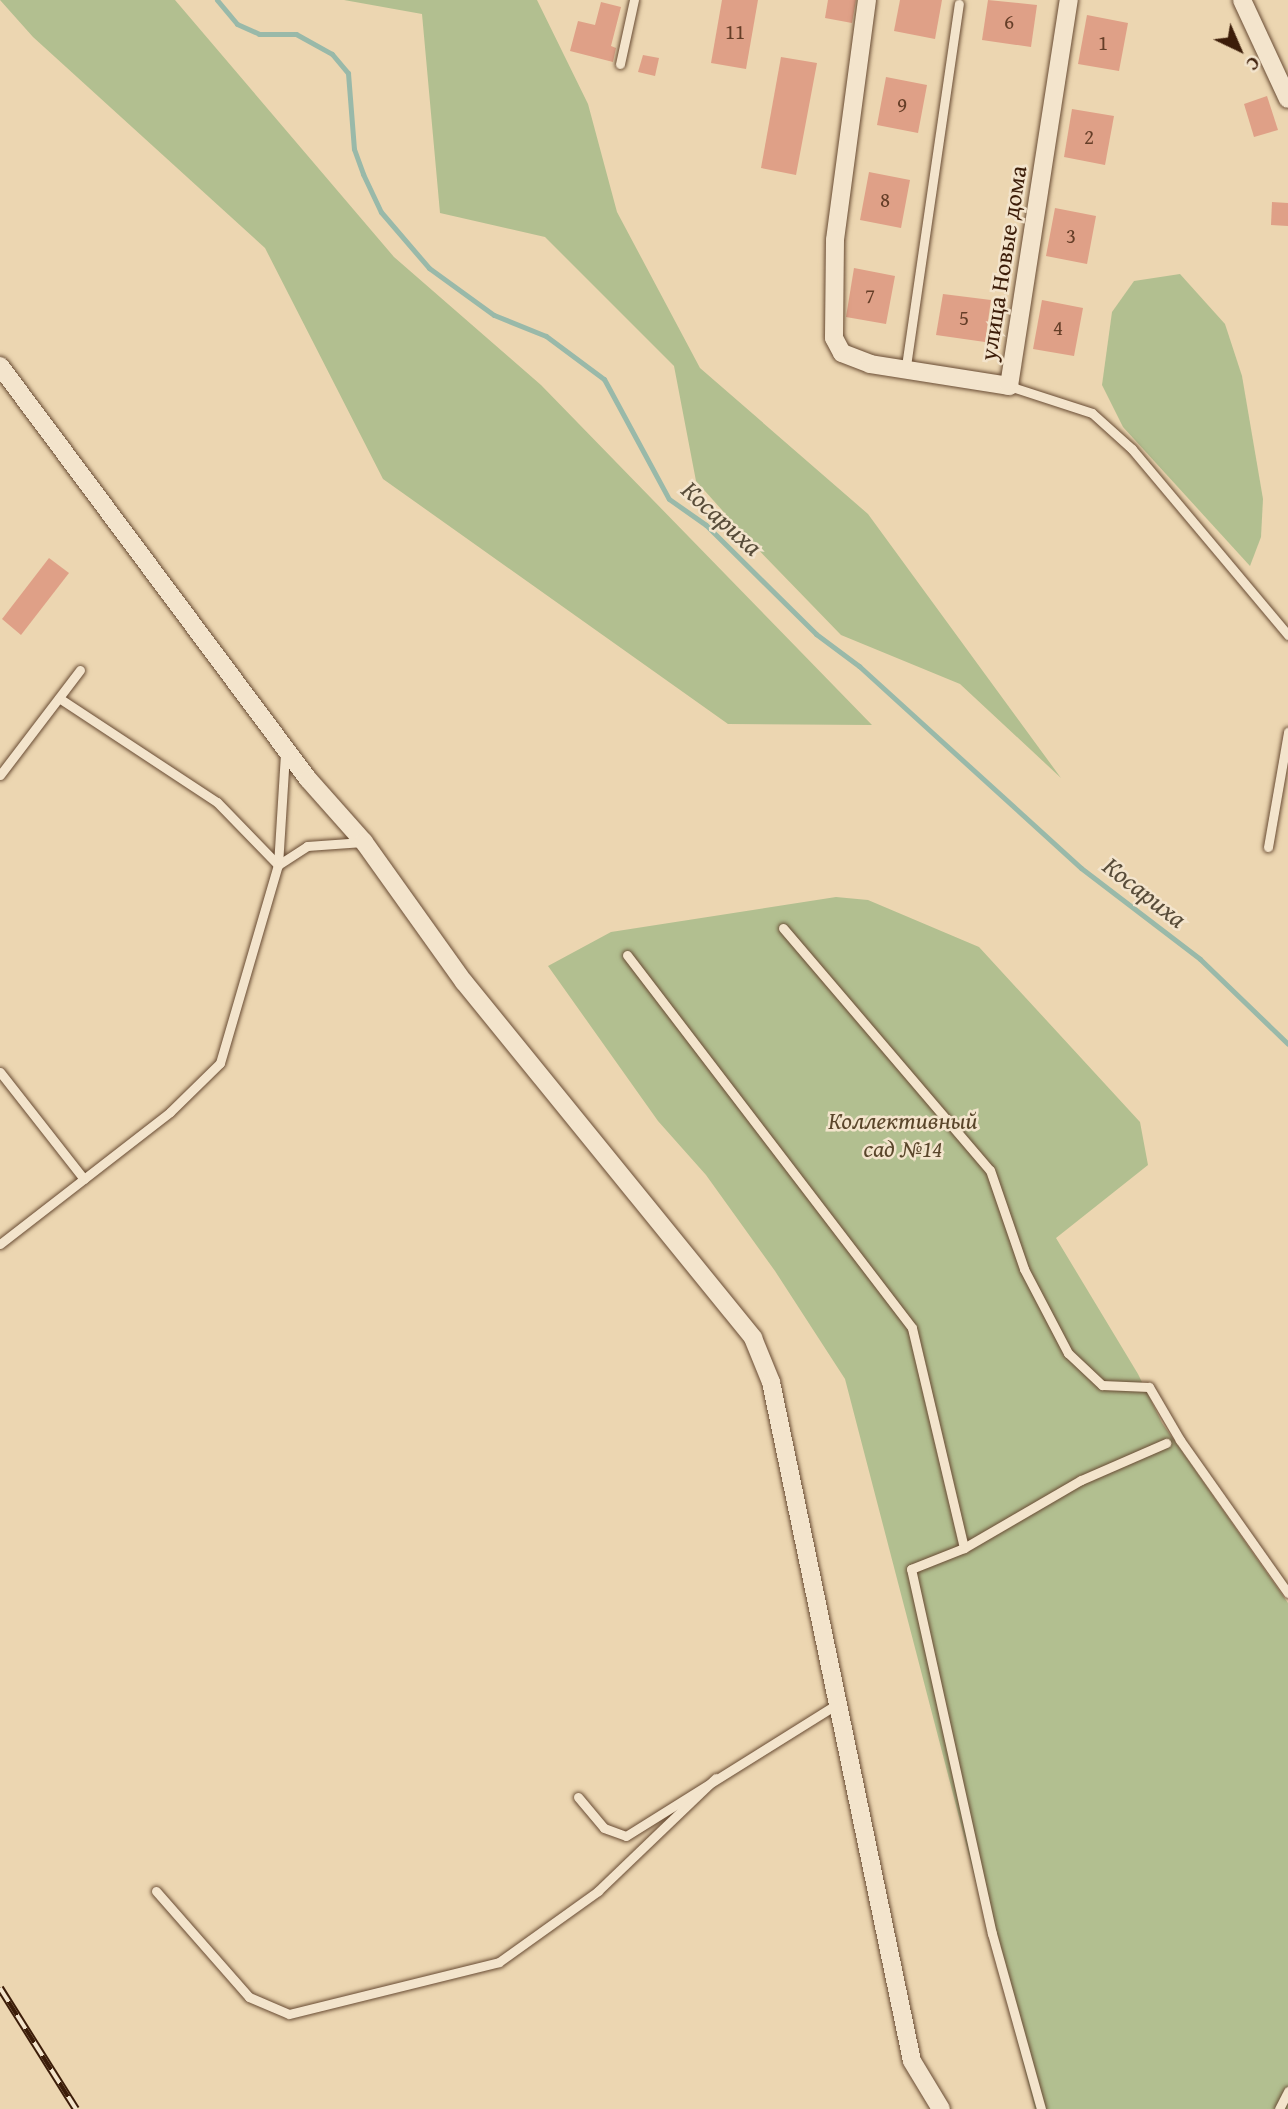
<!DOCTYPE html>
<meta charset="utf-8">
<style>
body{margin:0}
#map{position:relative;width:1288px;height:2109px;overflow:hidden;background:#ecd6b1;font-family:"Gentium Book Plus",serif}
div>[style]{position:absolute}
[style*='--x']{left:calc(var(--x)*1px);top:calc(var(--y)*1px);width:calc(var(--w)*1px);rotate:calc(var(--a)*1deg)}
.green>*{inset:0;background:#b2bf90}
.stream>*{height:5px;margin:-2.5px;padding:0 2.5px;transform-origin:2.5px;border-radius:2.5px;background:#99b9a9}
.building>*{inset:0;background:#dfa087}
.roads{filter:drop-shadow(0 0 2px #684b33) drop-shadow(0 0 2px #684b33)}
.lane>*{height:9px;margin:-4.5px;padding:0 4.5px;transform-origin:4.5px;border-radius:4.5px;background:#f3e4cc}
.street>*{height:18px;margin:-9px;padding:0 9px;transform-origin:9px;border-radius:9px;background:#f3e4cc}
.rail>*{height:8px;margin-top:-4px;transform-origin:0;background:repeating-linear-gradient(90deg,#f3e4cc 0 16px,#3c1d09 0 32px);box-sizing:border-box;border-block:2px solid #3c1d09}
span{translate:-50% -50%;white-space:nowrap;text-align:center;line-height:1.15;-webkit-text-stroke:5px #f3e4cc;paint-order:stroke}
.number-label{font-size:21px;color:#653e28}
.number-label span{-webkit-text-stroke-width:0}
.street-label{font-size:24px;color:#3c1d09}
.park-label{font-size:24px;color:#5a462b;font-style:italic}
.water-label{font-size:26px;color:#584c39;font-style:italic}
.north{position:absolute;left:1204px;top:14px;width:70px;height:70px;-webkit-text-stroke:5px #f3e4cc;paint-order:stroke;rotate:136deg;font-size:19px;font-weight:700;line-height:28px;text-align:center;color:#3c1d09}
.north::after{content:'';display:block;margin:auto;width:24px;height:32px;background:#3c1d09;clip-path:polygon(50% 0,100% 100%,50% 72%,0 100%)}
</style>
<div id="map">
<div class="green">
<div style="clip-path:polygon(0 0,175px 0,394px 257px,541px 385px,872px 725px,728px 724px,383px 479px,265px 248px,33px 37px)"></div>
<div style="clip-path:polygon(344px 0,537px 0,588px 104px,617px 212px,700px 368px,868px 514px,1061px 778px,960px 684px,841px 635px,747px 538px,696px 481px,674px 366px,545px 237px,440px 213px,422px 14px)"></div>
<div style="clip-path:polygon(1180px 274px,1225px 324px,1242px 376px,1263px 499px,1261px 537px,1250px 566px,1123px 427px,1102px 385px,1112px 312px,1134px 281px)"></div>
<div style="clip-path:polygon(836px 897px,868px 900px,979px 947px,1140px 1122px,1148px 1165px,1056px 1238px,1138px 1374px,1162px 1423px,1288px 1603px,1288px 2109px,1035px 2109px,845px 1379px,775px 1271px,706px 1175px,658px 1121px,548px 966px,611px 932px)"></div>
</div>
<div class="stream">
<div style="--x:217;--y:0;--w:31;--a:50"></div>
<div style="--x:237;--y:24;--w:24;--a:24"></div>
<div style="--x:259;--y:34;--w:37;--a:0"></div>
<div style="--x:296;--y:34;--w:41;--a:29.1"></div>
<div style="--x:332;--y:54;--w:25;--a:50"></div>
<div style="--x:348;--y:73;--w:76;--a:85.5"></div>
<div style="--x:354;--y:149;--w:27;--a:70"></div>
<div style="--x:363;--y:174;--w:42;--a:64.7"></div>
<div style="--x:381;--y:212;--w:74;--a:49.4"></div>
<div style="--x:429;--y:268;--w:80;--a:35.9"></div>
<div style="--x:494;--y:315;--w:56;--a:22"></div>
<div style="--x:546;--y:336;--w:72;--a:36.6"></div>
<div style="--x:604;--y:379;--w:136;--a:61.6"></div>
<div style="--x:669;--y:499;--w:45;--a:35.1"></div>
<div style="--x:706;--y:525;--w:155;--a:44.7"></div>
<div style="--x:816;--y:634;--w:54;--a:36.7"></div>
<div style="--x:859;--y:666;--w:300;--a:42.3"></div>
<div style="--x:1081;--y:868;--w:150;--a:37.4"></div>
<div style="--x:1200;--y:959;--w:122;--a:44"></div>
</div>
<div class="building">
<div style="clip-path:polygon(722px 0,758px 0,746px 69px,711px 63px)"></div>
<div style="clip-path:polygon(828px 0,856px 0,852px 23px,825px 18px)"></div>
<div style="clip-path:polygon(900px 0,942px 0,935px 39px,894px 31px)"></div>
<div style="clip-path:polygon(988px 0,1037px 5px,1031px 47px,982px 40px)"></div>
<div style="clip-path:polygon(601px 2px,621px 7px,611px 46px,616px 48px,613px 62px,570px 51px,578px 21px,595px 25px)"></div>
<div style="clip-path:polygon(1087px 15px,1128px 23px,1119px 71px,1078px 64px)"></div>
<div style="clip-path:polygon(643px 55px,659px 58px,655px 76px,638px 72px)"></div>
<div style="clip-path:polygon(781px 57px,817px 63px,796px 175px,761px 168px)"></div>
<div style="clip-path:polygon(886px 77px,927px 85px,918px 133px,877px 125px)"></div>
<div style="clip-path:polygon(1267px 96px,1278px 130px,1254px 137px,1244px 104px)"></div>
<div style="clip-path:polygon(1072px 109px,1114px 116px,1105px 165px,1064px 157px)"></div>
<div style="clip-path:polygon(869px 172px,910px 180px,901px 228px,860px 220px)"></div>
<div style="clip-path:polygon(1272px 202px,1288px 203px,1288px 226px,1271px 225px)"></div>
<div style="clip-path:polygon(1055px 208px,1096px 216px,1087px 264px,1046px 256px)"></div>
<div style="clip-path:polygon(854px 268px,895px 276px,886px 324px,846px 317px)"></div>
<div style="clip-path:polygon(943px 294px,991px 300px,985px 342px,936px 335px)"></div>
<div style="clip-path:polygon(1042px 300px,1083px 308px,1074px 356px,1033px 349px)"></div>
<div style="clip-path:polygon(49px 558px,69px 573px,21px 635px,2px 619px)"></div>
</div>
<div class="roads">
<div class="lane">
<div style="--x:620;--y:64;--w:66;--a:-77.7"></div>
<div style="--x:906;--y:366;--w:366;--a:-81.7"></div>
<div style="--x:1009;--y:386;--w:87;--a:18"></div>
<div style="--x:1092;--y:413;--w:54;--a:42"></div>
<div style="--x:1132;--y:449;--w:243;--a:50"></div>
<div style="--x:59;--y:698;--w:189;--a:33.4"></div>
<div style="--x:217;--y:802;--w:88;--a:45.9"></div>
<div style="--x:278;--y:865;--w:35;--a:-33"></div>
<div style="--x:307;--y:846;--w:56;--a:-4.1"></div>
<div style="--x:0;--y:775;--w:132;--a:-52.7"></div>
<div style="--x:1268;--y:847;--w:117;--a:-80.1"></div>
<div style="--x:783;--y:928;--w:318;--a:49.5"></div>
<div style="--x:990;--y:1170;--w:105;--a:71"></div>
<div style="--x:1024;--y:1269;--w:95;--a:62.4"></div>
<div style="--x:1068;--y:1353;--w:47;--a:43.3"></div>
<div style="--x:1102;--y:1385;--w:47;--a:2.4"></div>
<div style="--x:1149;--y:1387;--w:61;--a:59.7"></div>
<div style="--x:1180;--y:1440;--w:187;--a:54.8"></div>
<div style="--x:627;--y:955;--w:469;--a:52.6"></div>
<div style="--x:912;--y:1328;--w:226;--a:76.7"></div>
<div style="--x:0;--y:1072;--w:136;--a:51.9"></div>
<div style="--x:0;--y:1244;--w:215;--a:-37.8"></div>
<div style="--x:170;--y:1112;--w:70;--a:-44.4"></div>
<div style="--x:220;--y:1063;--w:206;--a:-73.7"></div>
<div style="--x:278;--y:865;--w:111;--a:-86.4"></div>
<div style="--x:578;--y:1797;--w:40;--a:50"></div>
<div style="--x:604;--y:1828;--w:23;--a:20"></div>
<div style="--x:626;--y:1836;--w:245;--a:-32"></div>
<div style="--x:156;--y:1891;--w:141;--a:48.7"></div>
<div style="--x:249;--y:1997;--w:43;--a:23"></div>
<div style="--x:289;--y:2014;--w:216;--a:-13.9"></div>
<div style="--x:499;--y:1962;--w:122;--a:-35.6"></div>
<div style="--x:598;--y:1891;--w:163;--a:-43.8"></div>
<div style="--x:1041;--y:2109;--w:182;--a:-105.6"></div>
<div style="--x:992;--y:1934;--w:374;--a:-102.5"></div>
<div style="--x:911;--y:1569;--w:57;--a:-21.6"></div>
<div style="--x:964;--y:1548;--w:135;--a:-30.2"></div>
<div style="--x:1081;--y:1480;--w:93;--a:-23.5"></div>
<div style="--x:1279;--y:2109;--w:20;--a:-63"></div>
</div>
<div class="street">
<div style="--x:867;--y:0;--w:242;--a:97.6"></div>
<div style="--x:835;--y:240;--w:98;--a:90.6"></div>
<div style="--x:834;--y:338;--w:17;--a:62"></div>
<div style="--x:842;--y:353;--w:30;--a:21"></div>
<div style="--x:870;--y:364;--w:141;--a:9"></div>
<div style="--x:1009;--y:386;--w:391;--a:-81.2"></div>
<div style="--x:1242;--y:0;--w:109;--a:65.1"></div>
<div style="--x:0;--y:366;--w:515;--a:53.29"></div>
<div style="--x:308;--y:779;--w:84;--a:48.4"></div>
<div style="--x:364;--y:842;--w:172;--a:54.5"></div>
<div style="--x:464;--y:982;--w:459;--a:50.9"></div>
<div style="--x:753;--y:1338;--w:48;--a:67.8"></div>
<div style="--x:771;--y:1382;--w:693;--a:78.27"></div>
<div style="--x:912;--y:2061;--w:56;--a:58.9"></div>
</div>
</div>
<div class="rail">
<div style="--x:0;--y:1988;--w:143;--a:57.9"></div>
</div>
<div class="number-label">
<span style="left:1009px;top:22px">6</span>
<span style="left:735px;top:32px">11</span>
<span style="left:1103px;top:43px">1</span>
<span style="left:902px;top:105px">9</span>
<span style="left:1089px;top:137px">2</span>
<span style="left:885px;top:200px">8</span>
<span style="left:1071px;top:236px">3</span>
<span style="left:870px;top:296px">7</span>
<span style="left:964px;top:318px">5</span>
<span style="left:1058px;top:328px">4</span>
</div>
<div class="street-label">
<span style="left:1003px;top:263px;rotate:-81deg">улица Новые дома</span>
</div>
<div class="park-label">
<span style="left:903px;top:1135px">Коллективный<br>сад №14</span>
</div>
<div class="water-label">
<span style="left:722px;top:518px;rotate:42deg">Косариха</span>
<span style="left:1145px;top:892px;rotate:38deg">Косариха</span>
</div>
<div class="north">С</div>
</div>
